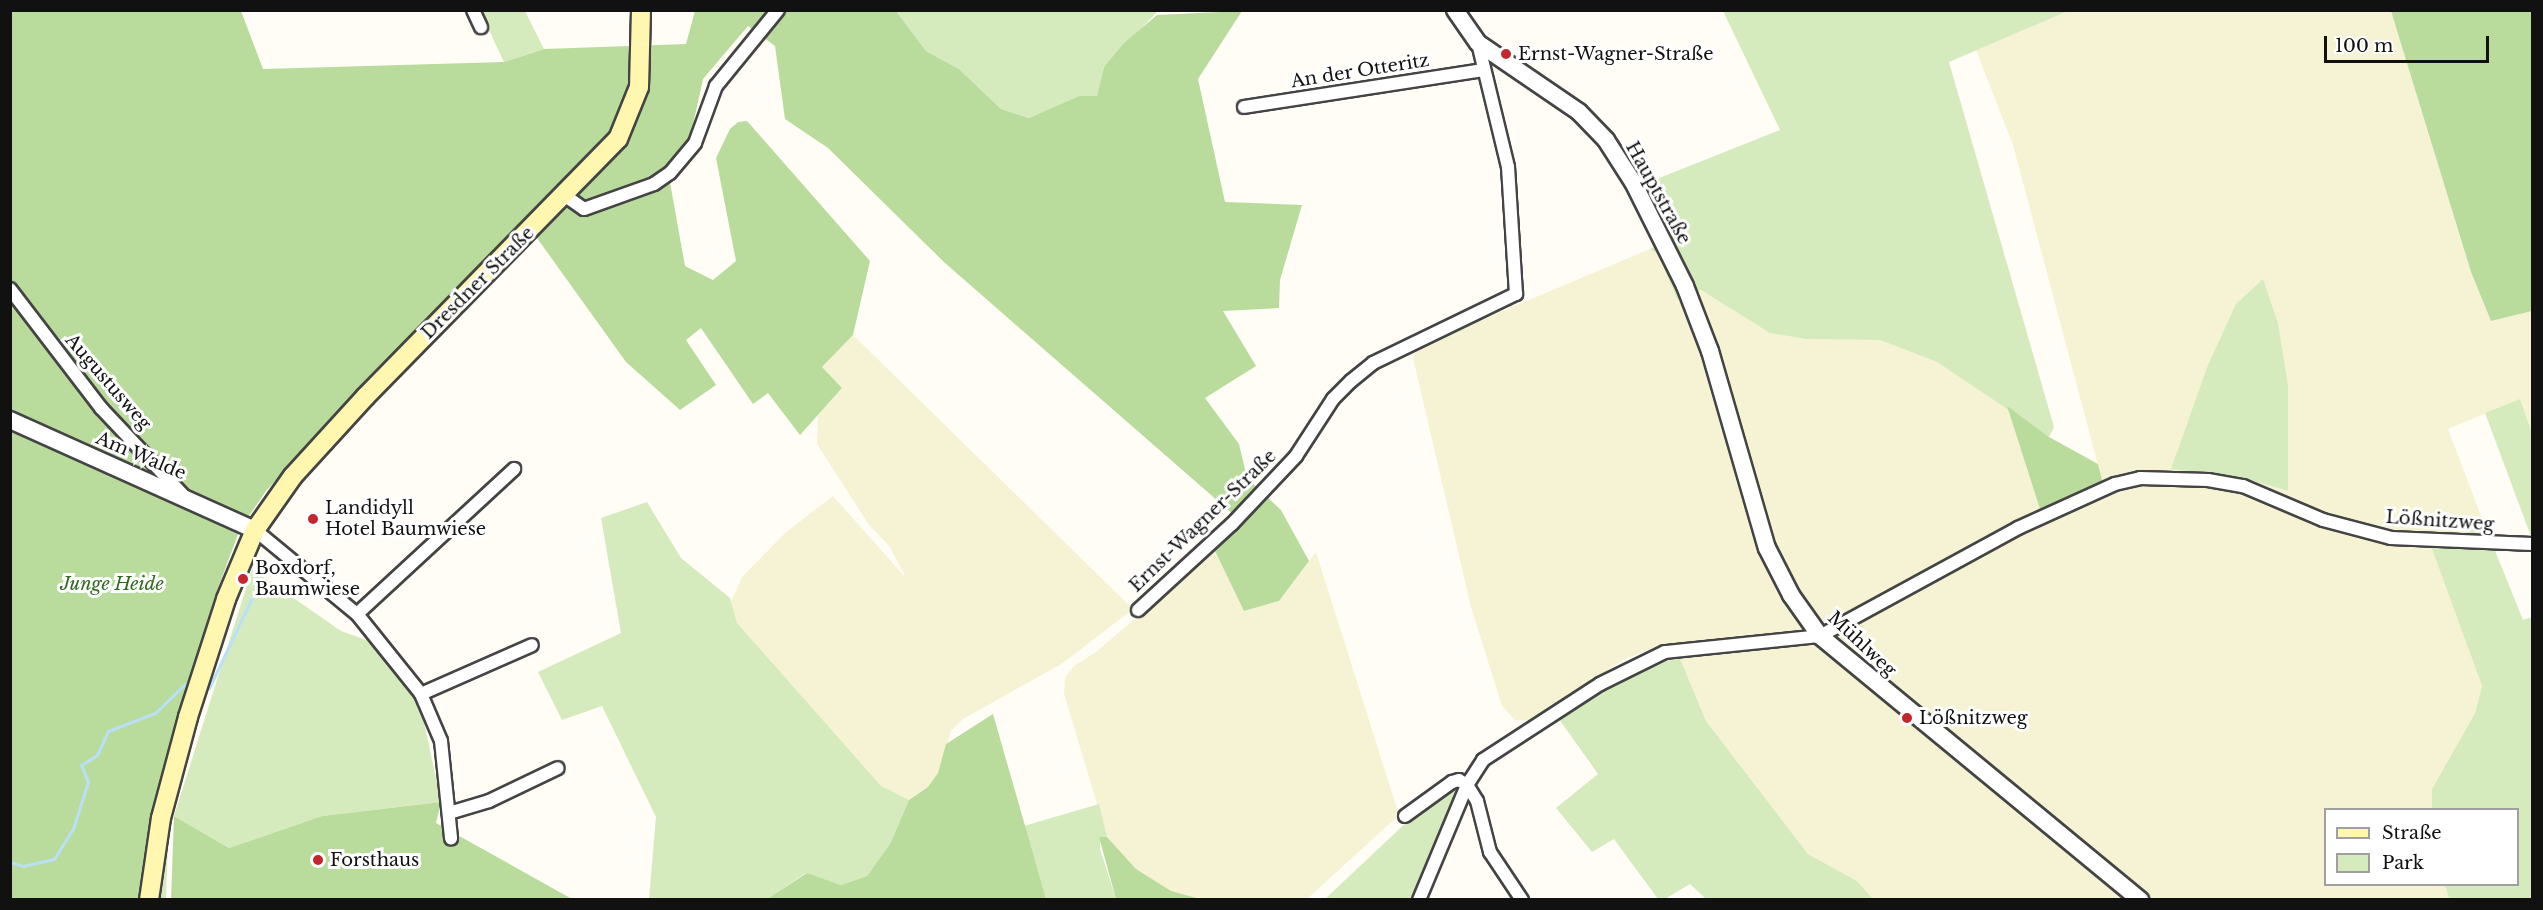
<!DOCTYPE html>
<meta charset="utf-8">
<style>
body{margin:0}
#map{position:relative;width:2543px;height:910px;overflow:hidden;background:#fffdf5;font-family:"Libre Baskerville",serif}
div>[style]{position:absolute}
.farmland>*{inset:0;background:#f6f3d4}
.green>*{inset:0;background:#d5ebbd}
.forest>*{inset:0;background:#b9dc9c}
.stream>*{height:3px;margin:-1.5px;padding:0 1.5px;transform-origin:1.5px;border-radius:1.5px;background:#b9e0f7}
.roads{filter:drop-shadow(2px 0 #444) drop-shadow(-2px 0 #444) drop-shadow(0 2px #444) drop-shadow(0 -2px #444)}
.minor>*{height:12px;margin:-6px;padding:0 6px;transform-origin:6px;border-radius:6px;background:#fff}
.tertiary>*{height:16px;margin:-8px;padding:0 8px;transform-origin:8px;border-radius:8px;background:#fff}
.secondary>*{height:18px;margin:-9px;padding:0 9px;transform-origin:9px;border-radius:9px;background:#fff6b0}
.dots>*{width:16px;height:16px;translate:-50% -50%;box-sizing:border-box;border:3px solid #fff;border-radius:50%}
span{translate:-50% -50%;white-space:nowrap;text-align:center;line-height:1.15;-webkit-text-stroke:6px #fff;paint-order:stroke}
.poi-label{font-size:18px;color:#111}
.left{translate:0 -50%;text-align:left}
.street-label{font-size:18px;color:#111}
.park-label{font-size:18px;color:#2f6b1f;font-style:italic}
.frame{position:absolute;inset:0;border:12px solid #111;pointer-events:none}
.legend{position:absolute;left:2324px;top:808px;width:195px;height:78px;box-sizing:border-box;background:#fff;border:2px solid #a0a0a0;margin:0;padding:8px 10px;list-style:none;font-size:18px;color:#111}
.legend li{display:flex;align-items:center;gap:12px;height:30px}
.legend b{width:30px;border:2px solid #a0a0a0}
.scale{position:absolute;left:2324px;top:36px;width:165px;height:27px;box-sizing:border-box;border:3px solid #111;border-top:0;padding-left:8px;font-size:18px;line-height:21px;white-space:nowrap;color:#111;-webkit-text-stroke:4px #fff;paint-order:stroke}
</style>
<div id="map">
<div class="farmland">
<div style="clip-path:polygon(evenodd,2068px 11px,2391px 11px,2471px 272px,2491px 321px,2532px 311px,2532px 433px,2520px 399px,2448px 429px,2485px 526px,2460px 534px,2428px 536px,2482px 686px,2475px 713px,2432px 789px,2432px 809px,2326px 810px,2326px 884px,2445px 885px,2449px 899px,1873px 899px,1857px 881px,1808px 854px,1706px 721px,1679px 656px,1668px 642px,1623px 660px,1530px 721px,1515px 720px,1502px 706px,1471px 607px,1413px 358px,1419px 346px,1650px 249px,1658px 254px,1677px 299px,1701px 290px,1771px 333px,1805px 339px,1880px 340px,1937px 362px,2007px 406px,2040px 508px,2103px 484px,2013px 145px,1976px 50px,2068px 11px,2288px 386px,2288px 491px,2243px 478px,2172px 469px,2288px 386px)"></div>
<div style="clip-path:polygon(853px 335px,1133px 609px,1063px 663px,963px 719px,951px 731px,938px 773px,928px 787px,909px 800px,881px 787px,737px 623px,729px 607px,742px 577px,785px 533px,833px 496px,906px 578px,890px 547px,869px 525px,817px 444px,818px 415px,842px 388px,822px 367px)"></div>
<div style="clip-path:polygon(1215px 551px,1245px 611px,1279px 601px,1316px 552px,1399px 815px,1307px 899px,1200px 899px,1171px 892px,1136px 869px,1107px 837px,1064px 694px,1065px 677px,1074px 666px,1096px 652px)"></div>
</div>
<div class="green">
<div style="clip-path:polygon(480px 11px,525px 11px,544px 49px,504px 62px)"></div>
<div style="clip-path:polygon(896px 11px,1158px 11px,1104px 67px,1097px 97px,1079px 96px,1029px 118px,1001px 109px,959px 69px,926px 51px)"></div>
<div style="clip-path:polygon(1723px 11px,2068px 11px,1949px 62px,2054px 427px,2049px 437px,1937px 362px,1880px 340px,1805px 339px,1770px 333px,1701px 290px,1677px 299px,1658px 254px,1650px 249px,1670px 238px,1644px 184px,1780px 130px)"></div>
<div style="clip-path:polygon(2263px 279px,2278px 323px,2288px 386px,2288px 491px,2243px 478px,2171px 469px,2208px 365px,2236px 304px)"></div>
<div style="clip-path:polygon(2520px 399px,2532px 433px,2532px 539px,2485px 413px)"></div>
<div style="clip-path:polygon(647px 502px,681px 558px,730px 598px,737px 623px,881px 786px,909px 800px,890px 844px,867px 876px,841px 885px,806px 873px,767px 899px,649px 899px,656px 817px,602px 706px,562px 720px,538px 672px,621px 633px,601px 518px)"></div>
<div style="clip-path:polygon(2485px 526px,2523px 620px,2532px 617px,2532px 899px,2449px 899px,2445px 885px,2518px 884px,2518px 810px,2432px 809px,2432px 789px,2475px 713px,2482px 686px,2427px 535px,2460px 534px)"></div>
<div style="clip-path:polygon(252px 569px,341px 631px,369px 641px,421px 708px,441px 802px,322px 816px,229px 848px,174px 816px)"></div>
<div style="clip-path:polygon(1679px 656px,1706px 721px,1808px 854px,1857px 881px,1873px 899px,1706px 899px,1690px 884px,1665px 899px,1658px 899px,1614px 839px,1592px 852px,1556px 808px,1598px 774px,1559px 719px,1612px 685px)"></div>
<div style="clip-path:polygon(1453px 786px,1459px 793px,1424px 899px,1324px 900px,1412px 817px)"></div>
<div style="clip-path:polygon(1099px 804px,1107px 837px,1100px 837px,1100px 849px,1116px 899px,1046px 899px,1024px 826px)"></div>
<div style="clip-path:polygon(164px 833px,168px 837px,166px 899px,160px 900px)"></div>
</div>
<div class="forest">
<div style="clip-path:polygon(10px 11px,241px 11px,263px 69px,504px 62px,544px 49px,686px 44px,695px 11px,896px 11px,926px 51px,959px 69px,1001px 109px,1029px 118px,1079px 96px,1097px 96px,1104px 67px,1124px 43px,1157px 15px,1242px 11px,1198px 79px,1225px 202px,1302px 205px,1280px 280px,1279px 308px,1223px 311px,1256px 366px,1205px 398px,1239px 444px,1247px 478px,1281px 510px,1309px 561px,1279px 601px,1244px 611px,1215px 551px,1242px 522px,945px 263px,828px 148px,785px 119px,775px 46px,748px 26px,703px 79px,690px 138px,669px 177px,685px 266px,713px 280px,736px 261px,716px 158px,730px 129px,738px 122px,747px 121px,870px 261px,853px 335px,822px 367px,842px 388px,800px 435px,768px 393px,753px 404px,701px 328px,686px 340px,716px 385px,680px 410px,626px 362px,524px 220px,298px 455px,266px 491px,240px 529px,215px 596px,171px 746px,154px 819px,147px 899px,11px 899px)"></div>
<div style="clip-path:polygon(2391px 11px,2532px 11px,2532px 311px,2491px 321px,2471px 272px)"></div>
<div style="clip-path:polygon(2007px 406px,2049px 437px,2098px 464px,2103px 484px,2040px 509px)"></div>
<div style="clip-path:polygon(993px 714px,1046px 899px,767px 899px,807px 873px,841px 885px,867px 876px,890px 844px,909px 800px,928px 787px,938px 773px,946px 744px)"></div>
<div style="clip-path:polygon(441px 802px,436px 823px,572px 899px,171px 900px,174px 816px,229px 848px,322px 816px)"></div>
<div style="clip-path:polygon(1099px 837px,1107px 837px,1136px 869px,1171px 891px,1200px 899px,1116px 899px)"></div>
</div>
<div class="stream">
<div style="left:209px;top:688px;width:121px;rotate:-64.5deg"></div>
<div style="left:10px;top:862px;width:14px;rotate:17deg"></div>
<div style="left:23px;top:866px;width:32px;rotate:-13deg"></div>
<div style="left:54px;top:859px;width:36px;rotate:-58deg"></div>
<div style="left:73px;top:829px;width:49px;rotate:-72.3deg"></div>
<div style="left:88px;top:782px;width:18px;rotate:-112deg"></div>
<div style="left:81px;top:765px;width:19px;rotate:-32deg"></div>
<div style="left:97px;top:755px;width:26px;rotate:-65deg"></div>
<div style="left:108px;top:731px;width:50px;rotate:-21deg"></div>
<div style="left:155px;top:713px;width:42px;rotate:-44deg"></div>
</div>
<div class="roads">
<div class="minor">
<div style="left:473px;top:10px;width:19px;rotate:65deg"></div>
<div style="left:1244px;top:107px;width:241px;rotate:-8.8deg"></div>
<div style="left:564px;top:195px;width:24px;rotate:35deg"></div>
<div style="left:584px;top:209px;width:74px;rotate:-19.7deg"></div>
<div style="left:654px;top:184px;width:19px;rotate:-35deg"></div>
<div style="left:670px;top:173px;width:39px;rotate:-50deg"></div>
<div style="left:695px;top:143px;width:61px;rotate:-69.8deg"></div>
<div style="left:716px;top:86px;width:98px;rotate:-50.8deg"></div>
<div style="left:10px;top:289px;width:150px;rotate:52.6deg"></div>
<div style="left:101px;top:408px;width:120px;rotate:46.7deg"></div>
<div style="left:255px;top:530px;width:132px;rotate:39.5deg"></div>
<div style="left:357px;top:614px;width:102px;rotate:51.3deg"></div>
<div style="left:421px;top:694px;width:51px;rotate:66.9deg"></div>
<div style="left:441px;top:741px;width:98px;rotate:84.1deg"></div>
<div style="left:1138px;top:610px;width:127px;rotate:-42.5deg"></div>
<div style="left:1232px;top:524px;width:93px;rotate:-46.7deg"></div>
<div style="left:1296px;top:456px;width:68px;rotate:-57deg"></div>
<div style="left:1333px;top:399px;width:25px;rotate:-45deg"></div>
<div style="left:1351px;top:381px;width:28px;rotate:-39deg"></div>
<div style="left:1373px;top:363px;width:159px;rotate:-25.8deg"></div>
<div style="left:1516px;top:294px;width:127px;rotate:-93.6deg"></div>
<div style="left:1508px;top:167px;width:128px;rotate:-103.6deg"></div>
<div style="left:357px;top:614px;width:214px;rotate:-42.7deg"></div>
<div style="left:421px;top:694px;width:121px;rotate:-23.8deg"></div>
<div style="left:449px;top:813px;width:42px;rotate:-16.7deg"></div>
<div style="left:489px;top:801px;width:76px;rotate:-25.6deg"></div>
<div style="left:1405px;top:816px;width:58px;rotate:-35.9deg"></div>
<div style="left:1452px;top:782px;width:7px;rotate:-16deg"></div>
<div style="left:1459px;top:780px;width:9px;rotate:32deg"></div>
<div style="left:1467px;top:785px;width:19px;rotate:58deg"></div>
<div style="left:1477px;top:801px;width:53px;rotate:75.7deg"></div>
<div style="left:1490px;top:852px;width:58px;rotate:56.3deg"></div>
<div style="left:1419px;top:900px;width:125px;rotate:-67.3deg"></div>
<div style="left:1467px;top:785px;width:30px;rotate:-57deg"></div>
<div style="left:1483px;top:760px;width:140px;rotate:-33deg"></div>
<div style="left:1600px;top:684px;width:72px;rotate:-26.2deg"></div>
<div style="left:1665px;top:652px;width:156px;rotate:-5.9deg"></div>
<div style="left:1820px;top:636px;width:226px;rotate:-28.6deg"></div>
<div style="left:2018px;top:528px;width:107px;rotate:-24.4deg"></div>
<div style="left:2115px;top:484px;width:26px;rotate:-13deg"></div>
<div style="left:2140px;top:478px;width:68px;rotate:1.7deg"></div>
<div style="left:2208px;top:480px;width:36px;rotate:10deg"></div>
<div style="left:2243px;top:486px;width:87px;rotate:23deg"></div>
<div style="left:2323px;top:520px;width:70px;rotate:14.8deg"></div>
<div style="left:2391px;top:538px;width:141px;rotate:2.4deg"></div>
</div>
<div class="tertiary">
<div style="left:1455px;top:10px;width:40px;rotate:55.1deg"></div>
<div style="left:1478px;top:43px;width:122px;rotate:34.3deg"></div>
<div style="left:1579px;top:112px;width:39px;rotate:46deg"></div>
<div style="left:1606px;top:140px;width:50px;rotate:57.3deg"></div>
<div style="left:1633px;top:182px;width:116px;rotate:63.4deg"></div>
<div style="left:1685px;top:286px;width:70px;rotate:69deg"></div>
<div style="left:1710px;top:351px;width:205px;rotate:73.9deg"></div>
<div style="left:1767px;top:548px;width:53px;rotate:62.9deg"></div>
<div style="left:1791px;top:595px;width:50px;rotate:54.7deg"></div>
<div style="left:1820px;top:636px;width:415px;rotate:39.5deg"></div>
<div style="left:10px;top:420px;width:269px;rotate:24.2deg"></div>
</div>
<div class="secondary">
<div style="left:149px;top:900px;width:83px;rotate:-81.7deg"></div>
<div style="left:161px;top:818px;width:105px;rotate:-75deg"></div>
<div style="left:188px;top:717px;width:124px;rotate:-72.1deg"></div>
<div style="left:226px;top:599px;width:75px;rotate:-67.2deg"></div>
<div style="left:255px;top:530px;width:66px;rotate:-54.9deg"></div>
<div style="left:293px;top:476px;width:108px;rotate:-47.6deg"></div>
<div style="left:366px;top:396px;width:360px;rotate:-45.6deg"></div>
<div style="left:618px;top:139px;width:56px;rotate:-68deg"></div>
<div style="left:639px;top:87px;width:77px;rotate:-88.5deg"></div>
</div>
</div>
<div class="dots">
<div style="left:1506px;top:54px;background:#c4262e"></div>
<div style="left:313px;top:519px;background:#c4262e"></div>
<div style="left:243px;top:579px;background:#c4262e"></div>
<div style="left:1907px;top:718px;background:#c4262e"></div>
<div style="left:318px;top:860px;background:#c4262e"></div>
</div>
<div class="poi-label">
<span class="left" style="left:1518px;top:54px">Ernst-Wagner-Straße</span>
<span class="left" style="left:325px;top:519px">Landidyll<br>Hotel Baumwiese</span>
<span class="left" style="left:255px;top:579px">Boxdorf,<br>Baumwiese</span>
<span class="left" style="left:1919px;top:718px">Lößnitzweg</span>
<span class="left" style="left:330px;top:860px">Forsthaus</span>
</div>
<div class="street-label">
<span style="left:1360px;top:71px;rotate:-9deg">An der Otteritz</span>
<span style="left:1658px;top:193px;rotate:61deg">Hauptstraße</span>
<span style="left:478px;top:283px;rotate:-45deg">Dresdner Straße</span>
<span style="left:108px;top:382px;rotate:49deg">Augustusweg</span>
<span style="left:141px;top:456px;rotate:23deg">Am Walde</span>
<span style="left:1203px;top:521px;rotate:-44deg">Ernst-Wagner-Straße</span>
<span style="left:2440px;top:521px;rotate:4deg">Lößnitzweg</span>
<span style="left:1862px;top:644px;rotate:43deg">Mühlweg</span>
</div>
<div class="park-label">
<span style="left:112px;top:584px">Junge Heide</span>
</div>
<div class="frame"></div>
<ul class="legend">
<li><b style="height:8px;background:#fff6b0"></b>Straße</li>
<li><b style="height:16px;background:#d5ebbd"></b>Park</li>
</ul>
<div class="scale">100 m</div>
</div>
